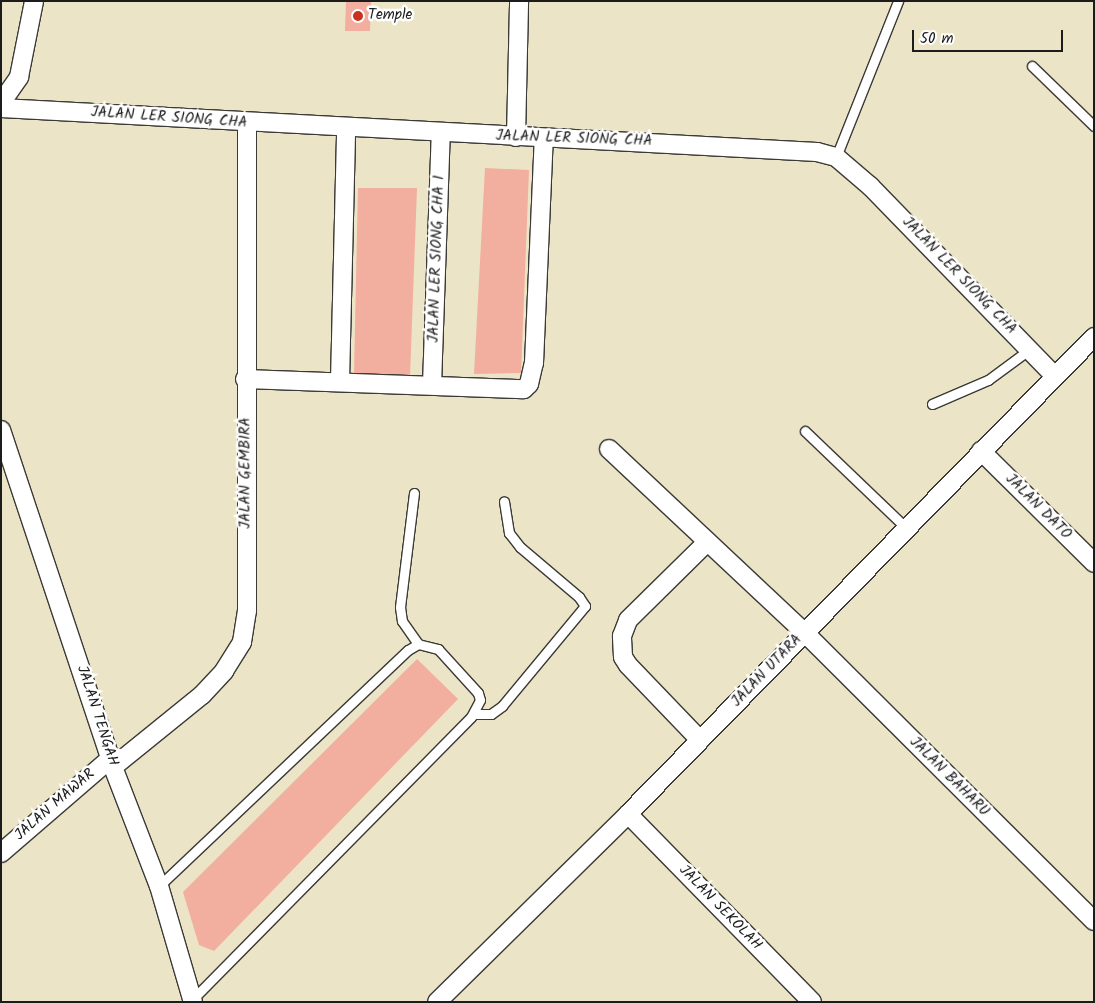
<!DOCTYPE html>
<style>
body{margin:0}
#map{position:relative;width:1095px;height:1003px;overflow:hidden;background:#ece4c6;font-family:Kalam,sans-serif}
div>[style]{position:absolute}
.building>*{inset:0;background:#f2ae9f}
.roads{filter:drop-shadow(1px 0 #3b3a36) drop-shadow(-1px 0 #3b3a36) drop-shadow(0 1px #3b3a36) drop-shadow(0 -1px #3b3a36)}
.lane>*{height:9px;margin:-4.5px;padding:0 4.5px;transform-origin:4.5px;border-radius:4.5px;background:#fff}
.street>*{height:18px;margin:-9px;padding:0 9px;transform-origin:9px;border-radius:9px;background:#fff}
.dots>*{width:14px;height:14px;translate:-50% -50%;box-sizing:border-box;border:2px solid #fff;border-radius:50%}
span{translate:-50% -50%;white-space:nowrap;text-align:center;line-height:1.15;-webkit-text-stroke:5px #fff;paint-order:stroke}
.poi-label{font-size:15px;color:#1c1c1c}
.left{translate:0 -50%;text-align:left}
.street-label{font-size:15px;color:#1c1c1c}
.frame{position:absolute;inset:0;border:2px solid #1c1c1c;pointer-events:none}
.scale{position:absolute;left:912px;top:30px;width:151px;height:22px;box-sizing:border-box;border:2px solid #1c1c1c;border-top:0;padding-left:6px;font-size:15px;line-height:18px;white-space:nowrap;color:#1c1c1c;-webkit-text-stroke:4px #fff;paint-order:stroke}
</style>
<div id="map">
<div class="building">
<div style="clip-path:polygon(346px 1px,371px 1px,370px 31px,345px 31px)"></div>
<div style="clip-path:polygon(485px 168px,529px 170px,521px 373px,474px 374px)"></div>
<div style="clip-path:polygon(358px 188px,417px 188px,410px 376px,354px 375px)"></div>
<div style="clip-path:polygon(417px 659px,458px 699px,214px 951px,199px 945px,183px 892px)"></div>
</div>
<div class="roads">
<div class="lane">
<div style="left:1032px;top:66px;width:86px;rotate:44.1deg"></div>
<div style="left:836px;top:157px;width:168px;rotate:-68.3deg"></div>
<div style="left:932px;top:404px;width:61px;rotate:-23.2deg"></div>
<div style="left:988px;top:380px;width:52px;rotate:-36.4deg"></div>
<div style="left:805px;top:431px;width:140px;rotate:43.8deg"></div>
<div style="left:414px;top:493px;width:115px;rotate:97deg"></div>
<div style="left:400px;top:607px;width:14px;rotate:82deg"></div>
<div style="left:402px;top:621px;width:28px;rotate:55deg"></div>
<div style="left:474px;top:714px;width:17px"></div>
<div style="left:491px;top:714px;width:14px;rotate:-36deg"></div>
<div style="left:502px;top:706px;width:130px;rotate:-50.3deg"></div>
<div style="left:585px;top:606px;width:11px;rotate:-124deg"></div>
<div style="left:579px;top:597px;width:77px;rotate:-139.7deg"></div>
<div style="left:520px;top:547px;width:18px;rotate:-128deg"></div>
<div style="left:509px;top:533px;width:32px;rotate:-99deg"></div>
<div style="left:159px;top:886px;width:343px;rotate:-43.5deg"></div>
<div style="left:408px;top:650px;width:12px;rotate:-31deg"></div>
<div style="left:418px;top:644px;width:21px;rotate:14deg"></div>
<div style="left:438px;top:649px;width:59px;rotate:47.7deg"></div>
<div style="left:478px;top:693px;width:7px;rotate:74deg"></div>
<div style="left:480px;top:700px;width:19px;rotate:118deg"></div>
<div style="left:471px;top:717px;width:397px;rotate:134.6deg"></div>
</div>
<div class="street">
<div style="left:1px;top:103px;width:32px;rotate:-55deg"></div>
<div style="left:19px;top:77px;width:77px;rotate:-78.8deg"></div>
<div style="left:1px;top:108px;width:817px;rotate:3.09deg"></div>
<div style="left:817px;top:152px;width:20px;rotate:15deg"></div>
<div style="left:836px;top:157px;width:45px;rotate:40.5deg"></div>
<div style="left:870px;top:186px;width:265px;rotate:45.8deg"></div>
<div style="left:516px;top:137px;width:136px;rotate:-88.7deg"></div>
<div style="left:245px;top:379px;width:279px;rotate:2.1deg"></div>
<div style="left:524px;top:389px;width:7px;rotate:-45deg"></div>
<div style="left:529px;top:384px;width:22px;rotate:-77deg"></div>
<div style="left:534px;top:363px;width:225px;rotate:-87.5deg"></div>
<div style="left:340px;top:381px;width:253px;rotate:-88.6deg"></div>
<div style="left:432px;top:385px;width:252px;rotate:-88deg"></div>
<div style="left:1px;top:430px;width:355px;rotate:71.6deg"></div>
<div style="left:113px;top:767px;width:128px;rotate:68.9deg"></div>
<div style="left:159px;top:886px;width:121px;rotate:73.7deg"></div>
<div style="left:609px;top:449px;width:269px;rotate:43.2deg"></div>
<div style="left:805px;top:633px;width:408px;rotate:44.9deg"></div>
<div style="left:981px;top:451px;width:159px;rotate:44.7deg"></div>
<div style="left:700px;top:740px;width:104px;rotate:-133.8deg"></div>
<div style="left:628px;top:665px;width:9px;rotate:-122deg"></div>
<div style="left:623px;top:657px;width:21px;rotate:-93deg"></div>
<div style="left:622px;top:636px;width:17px;rotate:-69deg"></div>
<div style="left:628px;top:620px;width:111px;rotate:-44.6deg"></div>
<div style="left:113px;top:767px;width:114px;rotate:-39deg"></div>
<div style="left:202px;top:695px;width:33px;rotate:-47deg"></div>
<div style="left:224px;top:671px;width:34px;rotate:-58deg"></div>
<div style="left:242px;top:642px;width:31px;rotate:-81deg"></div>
<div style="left:247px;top:611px;width:488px;rotate:-90deg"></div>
<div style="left:628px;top:814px;width:263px;rotate:45.6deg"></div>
<div style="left:1px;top:853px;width:145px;rotate:-40.8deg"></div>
<div style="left:437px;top:1002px;width:268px;rotate:-44.5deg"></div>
<div style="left:628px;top:814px;width:667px;rotate:-45.67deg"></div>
</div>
</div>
<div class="dots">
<div style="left:358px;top:16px;background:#c8321e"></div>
</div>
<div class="poi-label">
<span class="left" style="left:368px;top:16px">Temple</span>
</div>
<div class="street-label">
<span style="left:169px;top:118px;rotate:4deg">JALAN LER SIONG CHA</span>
<span style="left:574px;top:139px;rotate:2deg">JALAN LER SIONG CHA</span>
<span style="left:437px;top:259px;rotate:-88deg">JALAN LER SIONG CHA 1</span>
<span style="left:959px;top:276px;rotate:46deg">JALAN LER SIONG CHA</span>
<span style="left:246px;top:473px;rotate:-90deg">JALAN GEMBIRA</span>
<span style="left:1038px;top:507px;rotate:45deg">JALAN DATO</span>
<span style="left:767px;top:671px;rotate:-46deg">JALAN UTARA</span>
<span style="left:97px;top:716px;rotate:72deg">JALAN TENGAH</span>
<span style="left:949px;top:777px;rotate:45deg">JALAN BAHARU</span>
<span style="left:55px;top:805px;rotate:-41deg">JALAN MAWAR</span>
<span style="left:720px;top:908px;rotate:46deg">JALAN SEKOLAH</span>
</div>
<div class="frame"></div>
<div class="scale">50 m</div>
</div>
